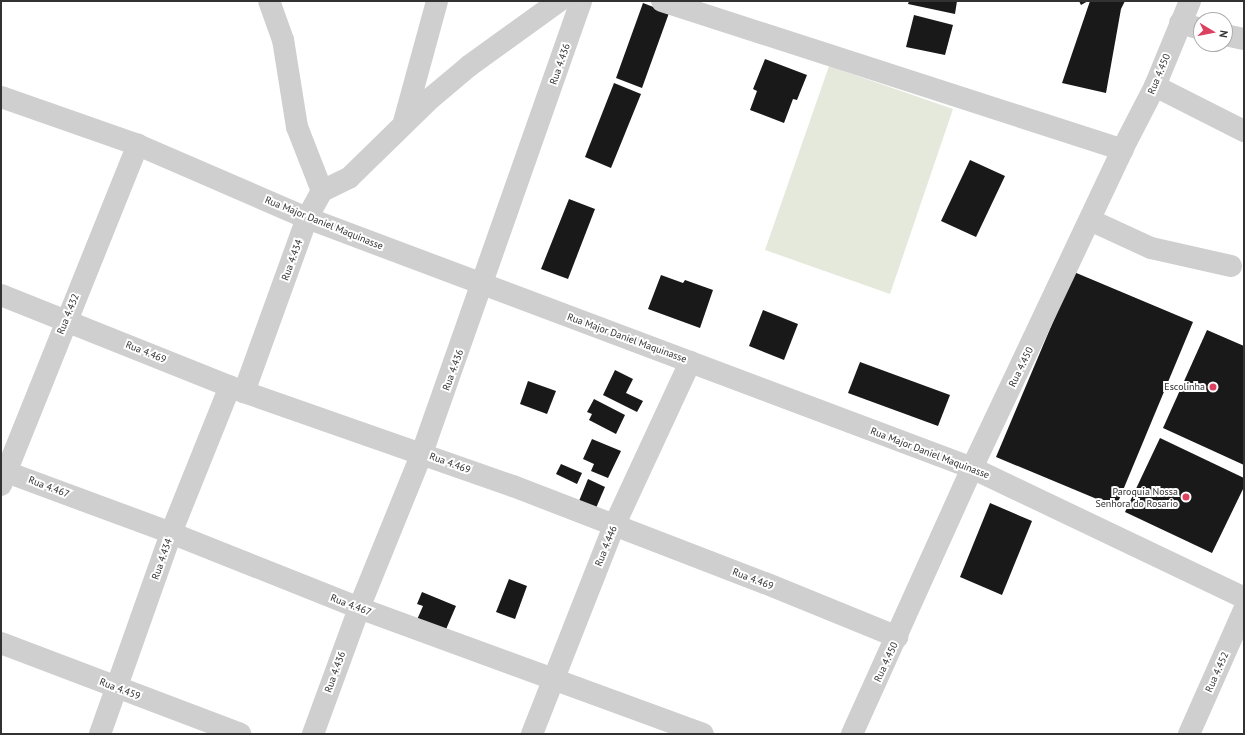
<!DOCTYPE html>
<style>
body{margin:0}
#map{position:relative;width:1245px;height:735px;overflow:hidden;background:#fff;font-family:"PT Sans",sans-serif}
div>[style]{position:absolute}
.green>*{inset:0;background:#e4e9dc}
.building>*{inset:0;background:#191919}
.minor>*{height:22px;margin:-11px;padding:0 11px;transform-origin:11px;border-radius:11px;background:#cfcfcf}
.dots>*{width:11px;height:11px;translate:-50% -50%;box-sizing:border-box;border:2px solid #fff;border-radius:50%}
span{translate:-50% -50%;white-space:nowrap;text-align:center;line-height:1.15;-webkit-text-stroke:4px #fff;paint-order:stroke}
.street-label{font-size:10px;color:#323232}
.poi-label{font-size:10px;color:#323232}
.right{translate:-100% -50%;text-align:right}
.frame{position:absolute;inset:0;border:2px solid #323232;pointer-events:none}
.north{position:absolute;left:1193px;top:12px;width:40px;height:40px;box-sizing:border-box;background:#fff;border:1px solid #adadad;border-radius:50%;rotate:100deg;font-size:11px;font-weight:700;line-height:16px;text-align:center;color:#323232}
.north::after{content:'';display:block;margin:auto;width:14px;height:18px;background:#dd4160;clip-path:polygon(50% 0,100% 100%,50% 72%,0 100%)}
</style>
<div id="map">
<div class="green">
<div style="clip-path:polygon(829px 66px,953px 109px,890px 294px,765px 250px)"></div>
</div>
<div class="building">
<div style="clip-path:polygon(909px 1px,957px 1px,955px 14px,908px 4px)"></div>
<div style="clip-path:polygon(1079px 1px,1088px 1px,1081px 5px)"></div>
<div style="clip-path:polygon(1090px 1px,1125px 1px,1121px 9px,1106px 93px,1062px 83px)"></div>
<div style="clip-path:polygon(643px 3px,669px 13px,642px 88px,616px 78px)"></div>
<div style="clip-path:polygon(914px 15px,953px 25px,945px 55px,906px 47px)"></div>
<div style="clip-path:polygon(765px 59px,807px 75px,797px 100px,793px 99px,784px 123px,750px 110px,757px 91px,753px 89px)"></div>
<div style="clip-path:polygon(614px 83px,641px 94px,611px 168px,585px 157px)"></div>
<div style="clip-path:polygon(970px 160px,1005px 176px,976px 237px,941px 221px)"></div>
<div style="clip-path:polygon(569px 199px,595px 209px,568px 279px,541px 269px)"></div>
<div style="clip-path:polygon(1074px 272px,1193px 322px,1116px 507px,996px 457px)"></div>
<div style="clip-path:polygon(661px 275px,683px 283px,685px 280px,713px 290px,700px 328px,648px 309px)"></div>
<div style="clip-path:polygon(763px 310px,798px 324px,784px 360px,749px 346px)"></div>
<div style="clip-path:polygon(1207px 330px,1244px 346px,1244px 465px,1163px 428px)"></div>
<div style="clip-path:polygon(860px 362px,950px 395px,938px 426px,848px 393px)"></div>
<div style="clip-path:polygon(615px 370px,633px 379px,626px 393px,643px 401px,637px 412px,603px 395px)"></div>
<div style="clip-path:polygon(528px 381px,556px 391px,547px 414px,520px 404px)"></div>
<div style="clip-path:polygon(594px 399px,625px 415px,616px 434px,589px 420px,592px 414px,587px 412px)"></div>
<div style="clip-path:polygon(1160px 438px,1244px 478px,1244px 487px,1212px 553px,1125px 512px)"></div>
<div style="clip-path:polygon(592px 439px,621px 451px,608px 478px,591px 471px,594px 464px,583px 459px)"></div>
<div style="clip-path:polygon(561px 464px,582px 473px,577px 484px,556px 474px)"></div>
<div style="clip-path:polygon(588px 479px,605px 487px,596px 508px,579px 501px)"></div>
<div style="clip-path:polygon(990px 503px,1032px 521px,1002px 595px,960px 577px)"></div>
<div style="clip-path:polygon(509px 579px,527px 586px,515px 619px,496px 612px)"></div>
<div style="clip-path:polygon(422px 592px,456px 606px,444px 634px,416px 622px,423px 606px,417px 604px)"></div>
</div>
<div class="minor">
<div style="left:662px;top:1px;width:484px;rotate:17.9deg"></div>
<div style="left:1180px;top:23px;width:22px;rotate:16deg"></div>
<div style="left:1225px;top:35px;width:19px;rotate:12deg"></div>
<div style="left:1155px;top:86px;width:100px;rotate:26.8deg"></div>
<div style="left:1px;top:97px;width:145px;rotate:19.3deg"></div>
<div style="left:138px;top:145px;width:184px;rotate:23.4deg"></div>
<div style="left:307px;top:218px;width:710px;rotate:20.6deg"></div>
<div style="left:972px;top:468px;width:301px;rotate:25.5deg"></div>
<div style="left:404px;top:122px;width:125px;rotate:-74.7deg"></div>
<div style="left:322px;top:191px;width:30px;rotate:-26deg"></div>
<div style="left:349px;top:178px;width:115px;rotate:-44.3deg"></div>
<div style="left:431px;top:98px;width:50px;rotate:-40.1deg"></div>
<div style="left:469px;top:66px;width:111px;rotate:-35.8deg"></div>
<div style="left:1090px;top:220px;width:67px;rotate:24.7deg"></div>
<div style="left:1151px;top:248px;width:82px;rotate:12.7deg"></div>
<div style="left:1px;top:295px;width:262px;rotate:21.8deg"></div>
<div style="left:244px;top:392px;width:285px;rotate:19.3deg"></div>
<div style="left:513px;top:486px;width:270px;rotate:21.1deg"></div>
<div style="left:765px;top:583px;width:143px;rotate:22.2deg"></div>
<div style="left:244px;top:392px;width:185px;rotate:-70.1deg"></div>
<div style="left:307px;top:218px;width:31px;rotate:-61deg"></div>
<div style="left:322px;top:191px;width:69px;rotate:-111.3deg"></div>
<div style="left:297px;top:127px;width:88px;rotate:-99.1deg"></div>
<div style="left:283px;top:40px;width:41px;rotate:-109.7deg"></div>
<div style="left:1px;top:470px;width:181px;rotate:20.3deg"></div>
<div style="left:171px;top:533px;width:202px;rotate:21.7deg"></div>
<div style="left:359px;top:608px;width:366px;rotate:20.1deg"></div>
<div style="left:1px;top:485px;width:367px;rotate:-68.1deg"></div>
<div style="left:1px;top:643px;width:256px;rotate:20.8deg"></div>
<div style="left:100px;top:734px;width:213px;rotate:-70.5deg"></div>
<div style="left:171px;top:533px;width:158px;rotate:-68.1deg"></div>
<div style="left:313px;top:734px;width:134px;rotate:-69.9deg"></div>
<div style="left:359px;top:608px;width:167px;rotate:-67.9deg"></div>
<div style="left:422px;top:453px;width:479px;rotate:-70.6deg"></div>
<div style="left:532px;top:734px;width:224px;rotate:-68.5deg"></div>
<div style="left:614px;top:526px;width:181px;rotate:-65.1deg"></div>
<div style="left:852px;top:734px;width:292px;rotate:-65.7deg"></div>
<div style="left:972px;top:468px;width:352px;rotate:-64.7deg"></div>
<div style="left:1122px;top:150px;width:72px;rotate:-62.7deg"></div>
<div style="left:1155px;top:86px;width:92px;rotate:-67.6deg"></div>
<div style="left:1189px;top:734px;width:136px;rotate:-66.1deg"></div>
</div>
<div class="dots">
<div style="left:1213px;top:387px;background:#dd4160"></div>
<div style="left:1186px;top:497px;background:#dd4160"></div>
</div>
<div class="street-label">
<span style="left:560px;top:64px;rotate:-71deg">Rua 4.436</span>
<span style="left:1159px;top:74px;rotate:-67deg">Rua 4.450</span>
<span style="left:324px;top:223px;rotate:22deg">Rua Major Daniel Maquinasse</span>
<span style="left:292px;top:260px;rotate:-70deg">Rua 4.434</span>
<span style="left:68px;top:314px;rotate:-68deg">Rua 4.432</span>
<span style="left:627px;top:338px;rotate:20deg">Rua Major Daniel Maquinasse</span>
<span style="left:146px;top:352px;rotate:22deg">Rua 4.469</span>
<span style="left:1021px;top:367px;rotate:-64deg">Rua 4.450</span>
<span style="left:453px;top:370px;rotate:-70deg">Rua 4.436</span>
<span style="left:930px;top:453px;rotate:21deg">Rua Major Daniel Maquinasse</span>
<span style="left:450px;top:463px;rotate:20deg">Rua 4.469</span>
<span style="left:49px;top:487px;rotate:21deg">Rua 4.467</span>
<span style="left:606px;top:546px;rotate:-68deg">Rua 4.446</span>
<span style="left:162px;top:559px;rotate:-71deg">Rua 4.434</span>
<span style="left:753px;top:579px;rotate:21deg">Rua 4.469</span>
<span style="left:351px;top:605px;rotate:21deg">Rua 4.467</span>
<span style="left:886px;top:662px;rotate:-65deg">Rua 4.450</span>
<span style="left:335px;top:672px;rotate:-70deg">Rua 4.436</span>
<span style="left:1217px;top:672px;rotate:-66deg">Rua 4.452</span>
<span style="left:120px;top:689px;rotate:21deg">Rua 4.459</span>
</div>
<div class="poi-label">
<span class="right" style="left:1205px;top:387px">Escolinha</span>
<span class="right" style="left:1178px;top:497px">Paroquia Nossa<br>Senhora do Rosario</span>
</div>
<div class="frame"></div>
<div class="north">N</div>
</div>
